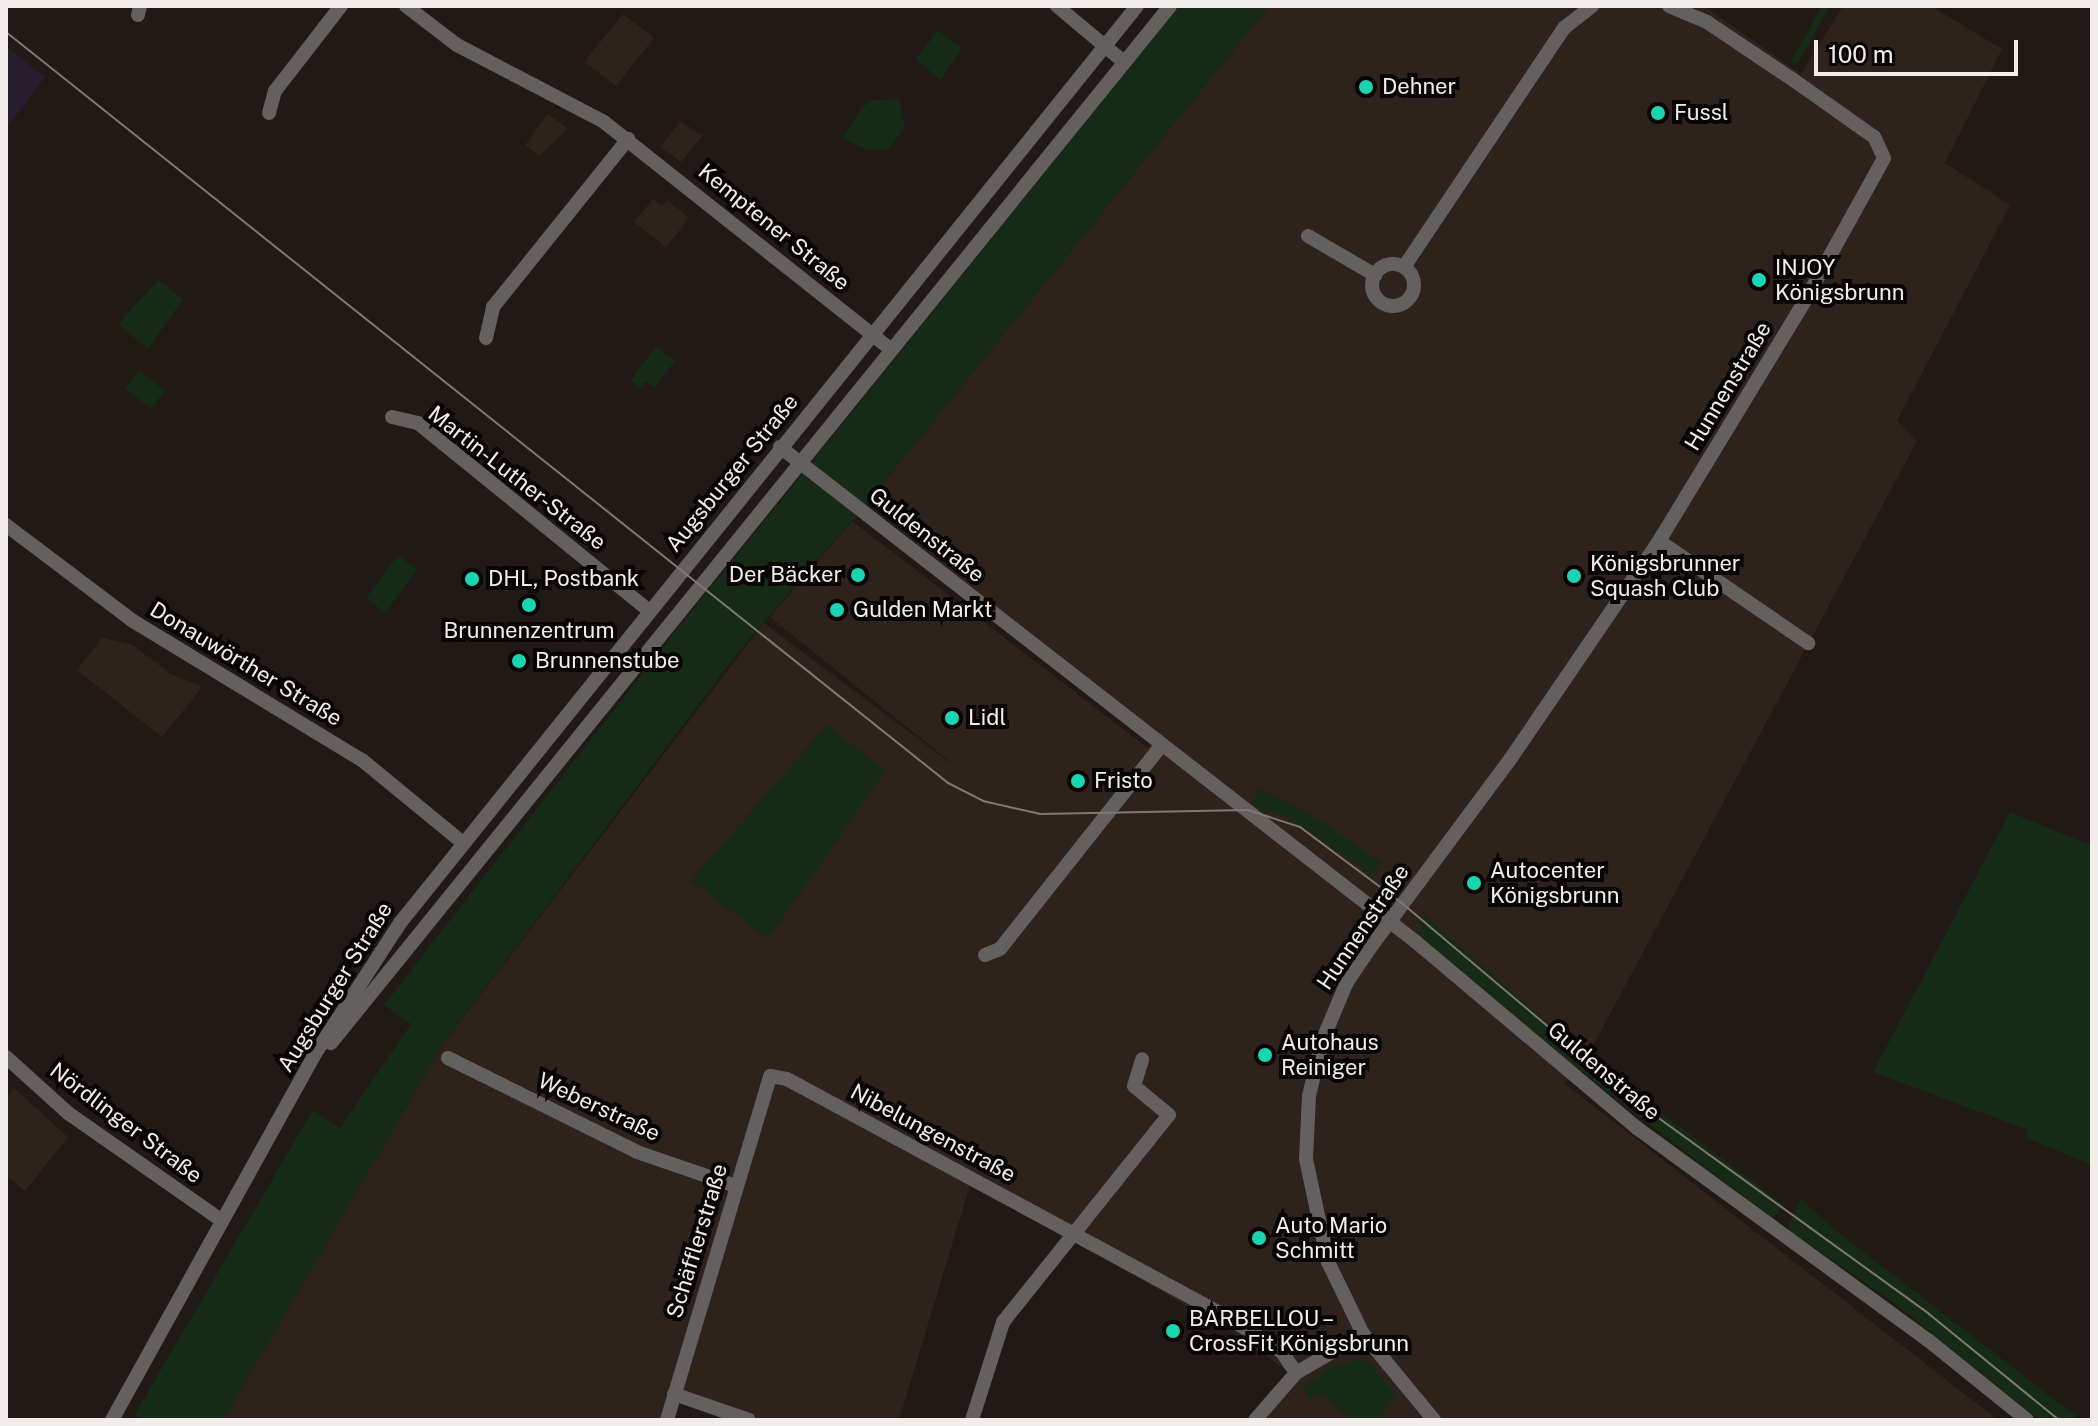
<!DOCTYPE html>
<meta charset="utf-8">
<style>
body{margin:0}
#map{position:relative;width:2098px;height:1426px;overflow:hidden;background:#201916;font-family:"Public Sans",sans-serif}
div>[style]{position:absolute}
.built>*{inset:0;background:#2e221c}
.education>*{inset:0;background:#271e2d}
.green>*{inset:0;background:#152b16}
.minor>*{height:14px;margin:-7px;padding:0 7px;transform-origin:7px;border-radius:7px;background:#64605f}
.minor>.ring{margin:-7px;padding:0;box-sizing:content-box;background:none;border:14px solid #64605f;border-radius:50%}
.tram>*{height:2px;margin:-1px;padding:0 1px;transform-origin:1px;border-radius:1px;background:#7f7976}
.dots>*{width:22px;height:22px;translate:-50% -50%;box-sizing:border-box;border:4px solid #080504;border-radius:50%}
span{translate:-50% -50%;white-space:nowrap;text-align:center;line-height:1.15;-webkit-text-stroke:8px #080504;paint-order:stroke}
.poi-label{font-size:22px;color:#f1edea}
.left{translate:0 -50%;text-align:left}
.right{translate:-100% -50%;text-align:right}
.street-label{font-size:22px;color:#f1edea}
.frame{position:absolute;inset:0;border:8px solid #f1edea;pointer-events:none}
.scale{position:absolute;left:1814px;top:40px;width:204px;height:36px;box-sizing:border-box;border:4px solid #f1edea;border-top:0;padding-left:10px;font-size:24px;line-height:28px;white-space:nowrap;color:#f1edea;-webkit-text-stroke:6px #080504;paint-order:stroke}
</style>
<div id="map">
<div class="built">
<div style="clip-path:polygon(1269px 6px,1704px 6px,1801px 74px,1843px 6px,1931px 6px,2002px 49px,1945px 163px,2010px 205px,1897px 421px,1917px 441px,1587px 1057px,1564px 1083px,1998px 1420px,1247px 1420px,1288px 1372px,1244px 1339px,971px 1182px,899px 1420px,764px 1420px,676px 1392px,668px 1420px,223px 1420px,443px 1044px,764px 623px,964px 773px,770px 617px,852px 521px,1148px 748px,1158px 738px,867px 503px)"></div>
<div style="clip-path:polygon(623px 14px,654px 38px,616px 86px,584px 62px)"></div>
<div style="clip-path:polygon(548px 114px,568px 129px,539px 156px,525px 145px)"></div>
<div style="clip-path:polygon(681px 121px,702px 136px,681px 162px,660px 147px)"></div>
<div style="clip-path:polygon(653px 199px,662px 206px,667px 200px,689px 218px,666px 247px,634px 222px)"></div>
<div style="clip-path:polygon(102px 638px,131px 644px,171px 674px,202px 687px,162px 737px,77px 670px)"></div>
<div style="clip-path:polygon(14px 1088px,68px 1137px,25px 1191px,6px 1176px,6px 1098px)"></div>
</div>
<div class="education">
<div style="clip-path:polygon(6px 46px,45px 77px,6px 129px)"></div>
</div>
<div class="green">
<div style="clip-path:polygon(1179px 6px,1269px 6px,867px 503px,735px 656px,443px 1044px,223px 1420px,141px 1420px,135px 1414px,313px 1110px,340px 1128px,411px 1024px,384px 1005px,674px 633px)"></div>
<div style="clip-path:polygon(1822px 6px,1830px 6px,1797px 65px,1791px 61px)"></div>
<div style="clip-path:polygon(938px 30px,962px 49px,940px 80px,916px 59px)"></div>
<div style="clip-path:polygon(899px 99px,905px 128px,887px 150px,865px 149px,843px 138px,861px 108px,873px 100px)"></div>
<div style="clip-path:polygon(158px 280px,183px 299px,148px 349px,118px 324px)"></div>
<div style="clip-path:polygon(656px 346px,675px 361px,655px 387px,646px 381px,640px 388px,631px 380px)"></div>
<div style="clip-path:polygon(140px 371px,165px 391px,151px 408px,125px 389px)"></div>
<div style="clip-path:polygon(398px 555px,417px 569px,385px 613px,366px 598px)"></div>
<div style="clip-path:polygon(827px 725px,885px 771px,768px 939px,691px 881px)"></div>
<div style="clip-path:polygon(1261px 788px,1328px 825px,1381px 863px,1372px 875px,1288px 817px,1259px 809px,1252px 803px)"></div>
<div style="clip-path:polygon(2010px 812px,2092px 846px,2092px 1165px,2026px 1138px,2028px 1130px,1873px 1072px)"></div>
<div style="clip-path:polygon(1423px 914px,1587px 1057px,1784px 1205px,1773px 1218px,1614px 1098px,1419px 935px)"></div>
<div style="clip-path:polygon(1801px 1199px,1830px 1226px,2081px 1420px,2040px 1420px,1893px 1302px,1787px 1229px)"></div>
<div style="clip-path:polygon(1355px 1360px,1369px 1362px,1395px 1395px,1377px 1420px,1350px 1420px,1326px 1395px,1310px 1396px,1303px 1387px,1330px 1368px)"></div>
</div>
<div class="minor">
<div style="left:406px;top:6px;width:64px;rotate:37.4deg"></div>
<div style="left:457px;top:45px;width:166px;rotate:27.6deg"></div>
<div style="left:604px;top:122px;width:367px;rotate:38.4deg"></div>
<div style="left:1057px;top:6px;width:87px;rotate:39.9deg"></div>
<div style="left:138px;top:15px;width:9px;rotate:-77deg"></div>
<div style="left:269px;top:113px;width:23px;rotate:-75deg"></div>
<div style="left:275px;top:91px;width:108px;rotate:-52.2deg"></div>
<div style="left:1308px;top:236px;width:78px;rotate:30.2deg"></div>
<div class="ring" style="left:1372px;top:264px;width:28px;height:28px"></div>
<div style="left:1404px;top:267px;width:288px;rotate:-56.2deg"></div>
<div style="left:1564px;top:28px;width:36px;rotate:-38deg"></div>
<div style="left:486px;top:338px;width:32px;rotate:-77deg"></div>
<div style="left:493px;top:307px;width:216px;rotate:-51.2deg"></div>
<div style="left:392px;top:417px;width:27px;rotate:13deg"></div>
<div style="left:418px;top:423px;width:298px;rotate:39.1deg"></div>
<div style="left:780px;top:447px;width:806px;rotate:37.89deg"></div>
<div style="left:1416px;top:942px;width:289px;rotate:40.1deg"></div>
<div style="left:1637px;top:1128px;width:360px;rotate:36.1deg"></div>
<div style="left:1928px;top:1340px;width:127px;rotate:38.9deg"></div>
<div style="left:6px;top:525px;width:159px;rotate:37.1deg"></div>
<div style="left:133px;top:621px;width:268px;rotate:31.3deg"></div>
<div style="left:362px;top:760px;width:129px;rotate:39.4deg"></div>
<div style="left:1659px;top:541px;width:181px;rotate:34.4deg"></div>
<div style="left:985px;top:955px;width:16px;rotate:-22deg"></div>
<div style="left:1000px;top:949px;width:258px;rotate:-51.6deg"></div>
<div style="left:331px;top:1043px;width:1334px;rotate:-51.02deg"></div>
<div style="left:6px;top:1057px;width:84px;rotate:42.1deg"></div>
<div style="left:68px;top:1113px;width:188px;rotate:35deg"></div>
<div style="left:448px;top:1058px;width:211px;rotate:26.4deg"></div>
<div style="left:637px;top:1152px;width:105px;rotate:19deg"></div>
<div style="left:674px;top:1394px;width:79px;rotate:19.1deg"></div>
<div style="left:112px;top:1420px;width:415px;rotate:-61deg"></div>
<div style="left:313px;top:1057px;width:160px;rotate:-57deg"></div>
<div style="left:400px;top:923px;width:1176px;rotate:-51.21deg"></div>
<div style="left:667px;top:1420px;width:359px;rotate:-73.3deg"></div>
<div style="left:770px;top:1076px;width:17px;rotate:10deg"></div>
<div style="left:787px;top:1079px;width:499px;rotate:28.4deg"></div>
<div style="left:1226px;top:1316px;width:67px;rotate:32.7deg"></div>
<div style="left:1282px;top:1352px;width:25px;rotate:56deg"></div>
<div style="left:972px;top:1420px;width:103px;rotate:-72.4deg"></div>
<div style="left:1003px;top:1322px;width:265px;rotate:-51.3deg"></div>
<div style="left:1169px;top:1115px;width:45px;rotate:-140.4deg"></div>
<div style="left:1134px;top:1086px;width:28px;rotate:-73deg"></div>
<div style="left:1255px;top:1420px;width:62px;rotate:-48.9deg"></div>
<div style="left:1296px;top:1373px;width:78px;rotate:-30.2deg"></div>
<div style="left:1434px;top:1420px;width:112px;rotate:-129.5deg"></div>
<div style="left:1363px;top:1334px;width:80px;rotate:-115.9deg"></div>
<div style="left:1328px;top:1262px;width:105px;rotate:-102.1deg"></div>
<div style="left:1306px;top:1159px;width:63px;rotate:-87.3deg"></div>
<div style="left:1309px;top:1096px;width:57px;rotate:-76.7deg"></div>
<div style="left:1322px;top:1041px;width:64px;rotate:-67deg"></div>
<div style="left:1347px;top:982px;width:41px;rotate:-55.9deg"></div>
<div style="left:1370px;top:948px;width:233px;rotate:-53.4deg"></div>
<div style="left:1509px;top:761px;width:266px;rotate:-55.7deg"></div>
<div style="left:1659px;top:541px;width:283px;rotate:-58.7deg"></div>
<div style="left:1806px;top:299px;width:161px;rotate:-61deg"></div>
<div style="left:1884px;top:158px;width:23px;rotate:-115deg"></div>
<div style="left:1874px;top:137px;width:100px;rotate:-144.7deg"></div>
<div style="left:1792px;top:79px;width:102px;rotate:-146.2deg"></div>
<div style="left:1707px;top:22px;width:41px;rotate:-157.2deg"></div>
</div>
<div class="tram">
<div style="left:6px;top:32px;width:1205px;rotate:38.56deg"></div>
<div style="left:948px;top:783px;width:39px;rotate:27deg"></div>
<div style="left:983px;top:801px;width:58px;rotate:12.8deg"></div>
<div style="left:1040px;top:814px;width:208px;rotate:-1.1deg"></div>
<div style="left:1248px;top:810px;width:55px;rotate:18.1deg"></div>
<div style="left:1300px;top:827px;width:129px;rotate:36.8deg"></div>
<div style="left:1403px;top:904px;width:313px;rotate:40.2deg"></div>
<div style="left:1642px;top:1106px;width:354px;rotate:35.9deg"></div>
<div style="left:1929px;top:1314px;width:168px;rotate:39.2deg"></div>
</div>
<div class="dots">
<div style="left:1366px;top:87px;background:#19d5b2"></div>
<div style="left:1658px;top:113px;background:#19d5b2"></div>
<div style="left:1759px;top:280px;background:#19d5b2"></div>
<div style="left:858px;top:575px;background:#19d5b2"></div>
<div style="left:1574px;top:576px;background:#19d5b2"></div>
<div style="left:472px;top:579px;background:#19d5b2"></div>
<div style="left:529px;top:605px;background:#19d5b2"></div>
<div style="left:837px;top:610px;background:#19d5b2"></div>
<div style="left:519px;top:661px;background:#19d5b2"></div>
<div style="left:952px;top:718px;background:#19d5b2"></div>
<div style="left:1078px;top:781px;background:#19d5b2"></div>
<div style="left:1474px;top:883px;background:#19d5b2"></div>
<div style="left:1265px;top:1055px;background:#19d5b2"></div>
<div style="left:1259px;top:1238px;background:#19d5b2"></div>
<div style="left:1173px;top:1331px;background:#19d5b2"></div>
</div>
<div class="poi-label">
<span class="left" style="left:1382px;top:87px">Dehner</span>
<span class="left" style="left:1674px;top:113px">Fussl</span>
<span class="left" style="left:1775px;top:280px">INJOY<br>Königsbrunn</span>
<span class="left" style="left:1590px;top:576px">Königsbrunner<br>Squash Club</span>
<span class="right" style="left:842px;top:575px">Der Bäcker</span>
<span class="left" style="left:488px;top:579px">DHL, Postbank</span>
<span class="left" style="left:853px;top:610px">Gulden Markt</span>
<span style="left:529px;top:631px">Brunnenzentrum</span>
<span class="left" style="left:535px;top:661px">Brunnenstube</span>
<span class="left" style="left:968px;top:718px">Lidl</span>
<span class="left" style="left:1094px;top:781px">Fristo</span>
<span class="left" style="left:1490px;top:883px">Autocenter<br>Königsbrunn</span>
<span class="left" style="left:1281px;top:1055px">Autohaus<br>Reiniger</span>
<span class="left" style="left:1275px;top:1238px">Auto Mario<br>Schmitt</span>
<span class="left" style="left:1189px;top:1331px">BARBELLOU –<br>CrossFit Königsbrunn</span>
</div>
<div class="street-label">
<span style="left:774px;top:227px;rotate:39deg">Kemptener Straße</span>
<span style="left:1728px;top:386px;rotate:-59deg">Hunnenstraße</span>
<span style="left:732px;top:473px;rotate:-51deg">Augsburger Straße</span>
<span style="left:517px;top:478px;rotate:38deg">Martin-Luther-Straße</span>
<span style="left:927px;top:535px;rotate:38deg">Guldenstraße</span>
<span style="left:246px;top:664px;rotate:31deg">Donauwörther Straße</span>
<span style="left:1363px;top:927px;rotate:-56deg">Hunnenstraße</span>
<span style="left:335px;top:987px;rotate:-58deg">Augsburger Straße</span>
<span style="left:1604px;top:1071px;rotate:40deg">Guldenstraße</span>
<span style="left:599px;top:1107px;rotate:25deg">Weberstraße</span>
<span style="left:126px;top:1123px;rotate:37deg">Nördlinger Straße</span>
<span style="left:933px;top:1133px;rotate:28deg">Nibelungenstraße</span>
<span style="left:697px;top:1241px;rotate:-73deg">Schäfflerstraße</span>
</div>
<div class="frame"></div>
<div class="scale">100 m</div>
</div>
